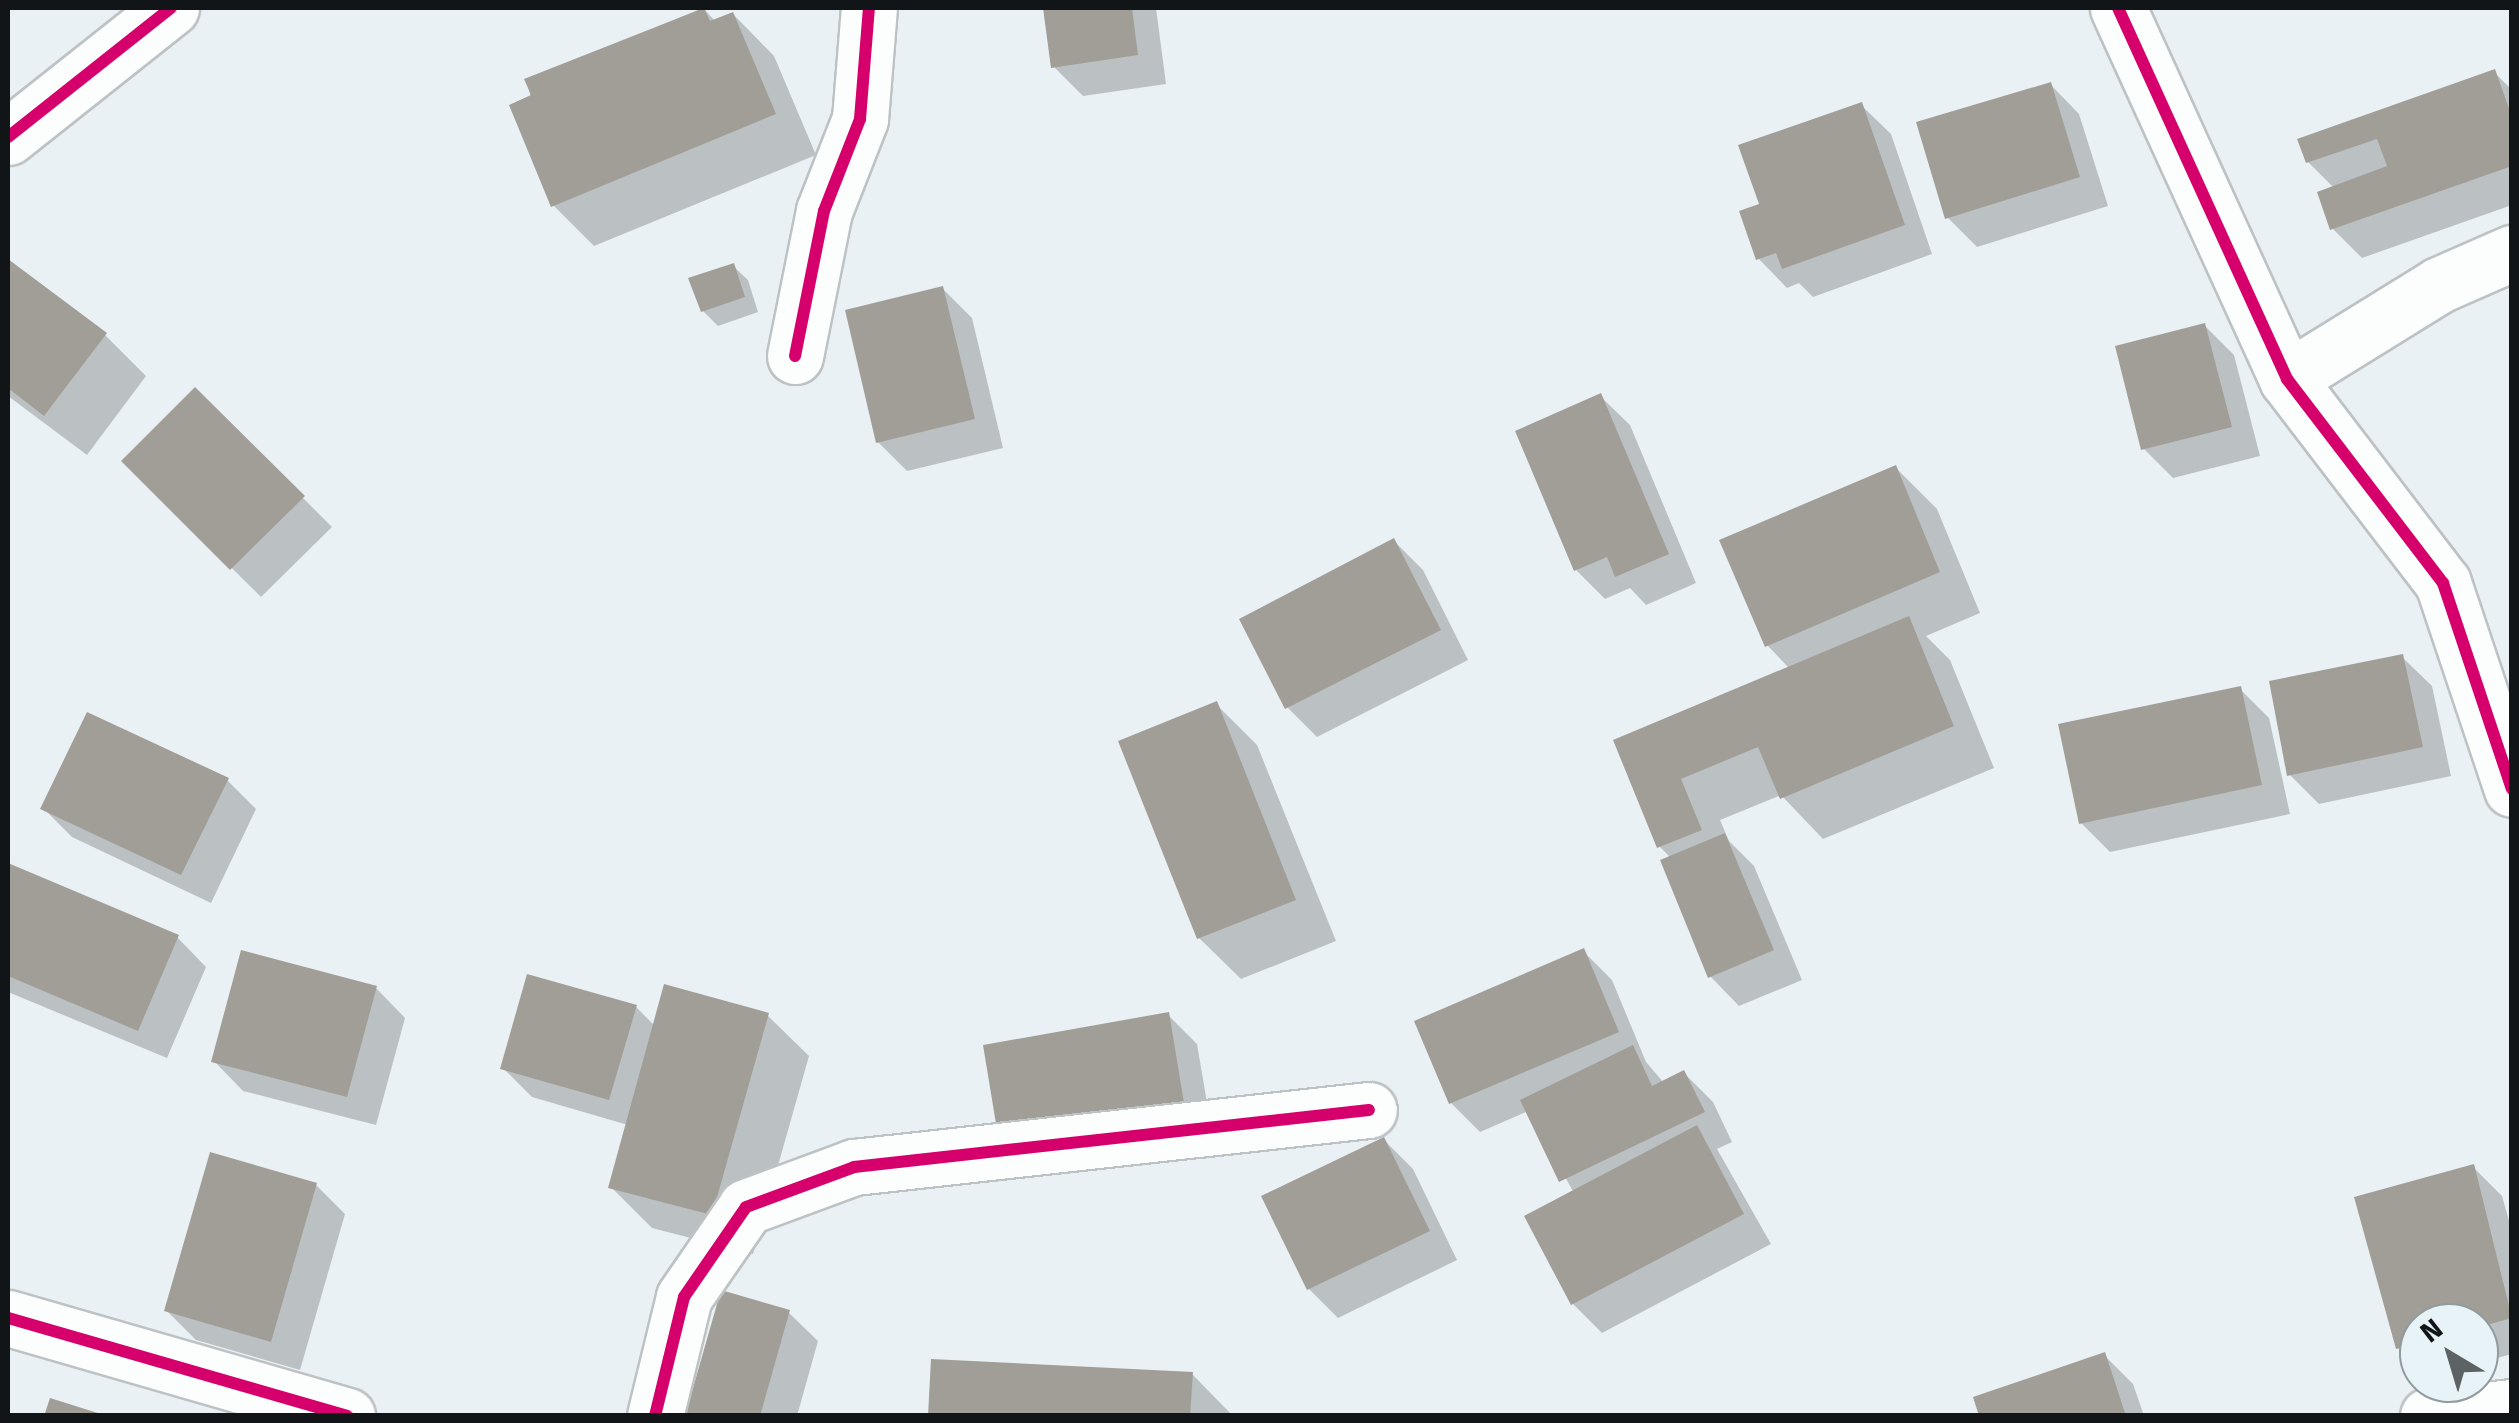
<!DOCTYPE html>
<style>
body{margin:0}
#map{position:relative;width:2519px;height:1423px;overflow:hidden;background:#eaf1f4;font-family:"Fira Sans",sans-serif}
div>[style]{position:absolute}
.shadow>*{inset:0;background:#0003}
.building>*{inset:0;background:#a19e97}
.roads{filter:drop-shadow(2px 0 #bdc2c4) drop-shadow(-2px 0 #bdc2c4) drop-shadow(0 2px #bdc2c4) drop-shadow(0 -2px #bdc2c4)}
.minor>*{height:55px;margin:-27.5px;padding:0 27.5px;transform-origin:27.5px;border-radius:27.5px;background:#fcfdfd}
.cycleway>*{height:12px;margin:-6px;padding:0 6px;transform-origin:6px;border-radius:6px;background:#d6006c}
span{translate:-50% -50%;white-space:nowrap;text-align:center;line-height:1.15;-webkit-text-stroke:10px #e7f3f7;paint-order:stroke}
.frame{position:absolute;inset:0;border:10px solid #111517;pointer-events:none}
.north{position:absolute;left:2399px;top:1303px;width:100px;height:100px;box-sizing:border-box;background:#e7f3f7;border:2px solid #919a9d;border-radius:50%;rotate:322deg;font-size:28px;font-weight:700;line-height:40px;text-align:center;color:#111517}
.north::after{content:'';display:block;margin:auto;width:35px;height:45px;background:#5d6264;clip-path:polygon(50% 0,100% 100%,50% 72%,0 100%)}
</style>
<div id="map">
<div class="shadow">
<div style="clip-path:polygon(703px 8px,716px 22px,733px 14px,774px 56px,816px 155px,594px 246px,553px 205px,527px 80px)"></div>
<div style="clip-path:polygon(1045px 8px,1156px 8px,1166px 84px,1083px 96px,1054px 67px)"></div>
<div style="clip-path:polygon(2494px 72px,2512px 90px,2512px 205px,2362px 258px,2333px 229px,2334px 188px,2308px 162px)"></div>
<div style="clip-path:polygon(2050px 84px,2079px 114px,2108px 206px,1977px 247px,1948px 218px)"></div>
<div style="clip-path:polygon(1861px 105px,1891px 134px,1932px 254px,1813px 297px,1799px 283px,1787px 288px,1758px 258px,1762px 205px)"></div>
<div style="clip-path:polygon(8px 262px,105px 335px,146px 376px,87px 455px,8px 396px)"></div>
<div style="clip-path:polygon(733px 266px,748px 280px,758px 312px,718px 326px,703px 311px)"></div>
<div style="clip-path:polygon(942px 288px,972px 318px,1003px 448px,907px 471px,878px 442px)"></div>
<div style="clip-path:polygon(2204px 325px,2234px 355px,2260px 456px,2173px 478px,2144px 449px)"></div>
<div style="clip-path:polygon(195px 390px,332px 527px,261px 597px,124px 461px)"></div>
<div style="clip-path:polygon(1600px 396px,1630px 425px,1696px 583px,1646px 605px,1630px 588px,1605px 599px,1576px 570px)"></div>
<div style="clip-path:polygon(1896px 468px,1937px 509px,1980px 613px,1926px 636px,1950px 660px,1994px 768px,1823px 839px,1781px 795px,1720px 820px,1729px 841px,1754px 866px,1802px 980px,1739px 1006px,1710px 976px,1671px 858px,1660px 847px,1616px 742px,1790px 669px,1767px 645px)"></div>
<div style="clip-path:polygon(1394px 541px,1423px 570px,1468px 660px,1317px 737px,1288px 708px)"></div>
<div style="clip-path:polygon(2402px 657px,2432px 686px,2451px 776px,2319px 804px,2289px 774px)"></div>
<div style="clip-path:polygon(2240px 689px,2269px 718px,2290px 814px,2110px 852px,2081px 823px)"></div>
<div style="clip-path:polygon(1216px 704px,1257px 745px,1336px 941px,1241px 979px,1199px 938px)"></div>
<div style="clip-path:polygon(227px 780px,256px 809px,211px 903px,72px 837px,43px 808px)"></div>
<div style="clip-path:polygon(8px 866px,177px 937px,206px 967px,167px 1058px,8px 992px)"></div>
<div style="clip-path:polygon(1583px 951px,1612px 980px,1646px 1062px,1664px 1083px,1684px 1073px,1713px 1102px,1732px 1142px,1717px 1149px,1771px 1244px,1602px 1333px,1573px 1304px,1527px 1218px,1574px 1193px,1528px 1111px,1480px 1132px,1451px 1103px)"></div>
<div style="clip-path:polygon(376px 988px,405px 1018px,376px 1125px,243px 1091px,214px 1061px)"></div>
<div style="clip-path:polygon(636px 1007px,655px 1026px,767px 1015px,809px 1056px,753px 1254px,652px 1228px,611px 1187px,628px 1125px,532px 1097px,503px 1068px)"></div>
<div style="clip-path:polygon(1168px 1015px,1197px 1044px,1213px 1138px,1031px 1170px)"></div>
<div style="clip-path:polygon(1384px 1140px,1413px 1169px,1457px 1260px,1338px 1318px,1309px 1289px)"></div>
<div style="clip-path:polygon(2473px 1167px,2502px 1196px,2512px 1231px,2512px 1354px,2479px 1363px,2479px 1323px,2419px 1323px,2419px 1369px,2398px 1348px)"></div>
<div style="clip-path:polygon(316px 1185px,345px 1214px,300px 1370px,196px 1340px,167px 1311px)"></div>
<div style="clip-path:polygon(788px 1312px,818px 1341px,797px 1416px,688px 1416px)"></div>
<div style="clip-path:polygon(2104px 1355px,2133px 1384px,2144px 1416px,1981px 1416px)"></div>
<div style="clip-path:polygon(1192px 1374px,1233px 1416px,930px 1416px)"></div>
</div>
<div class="building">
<div style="clip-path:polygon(704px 8px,710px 21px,733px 12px,776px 114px,551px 207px,509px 105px,531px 95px,524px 79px)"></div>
<div style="clip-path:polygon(1043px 8px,1132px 8px,1138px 55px,1051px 68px)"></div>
<div style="clip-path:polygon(2495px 69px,2512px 117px,2512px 166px,2330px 230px,2317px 192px,2387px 166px,2377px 139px,2306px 163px,2297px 139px)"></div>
<div style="clip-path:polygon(2051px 82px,2080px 177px,1945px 219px,1916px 122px)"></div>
<div style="clip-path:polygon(1862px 102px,1905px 225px,1782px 269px,1776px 253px,1756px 260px,1739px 211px,1759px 204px,1738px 145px)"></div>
<div style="clip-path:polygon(8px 259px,107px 333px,44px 416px,8px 388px)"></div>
<div style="clip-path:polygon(734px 263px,745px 297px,701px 312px,688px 278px)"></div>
<div style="clip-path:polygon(943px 286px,975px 419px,876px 443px,845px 310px)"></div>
<div style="clip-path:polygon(2205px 323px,2232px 427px,2141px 450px,2115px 346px)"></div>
<div style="clip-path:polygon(195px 387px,305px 496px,230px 570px,121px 461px)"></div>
<div style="clip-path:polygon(1601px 393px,1669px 554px,1615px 577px,1607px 557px,1574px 571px,1515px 431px)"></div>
<div style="clip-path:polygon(1896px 465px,1940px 572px,1765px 647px,1719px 540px)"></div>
<div style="clip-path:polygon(1394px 538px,1441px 630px,1285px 709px,1239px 619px)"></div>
<div style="clip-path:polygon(1909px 616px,1954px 726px,1780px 799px,1758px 747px,1681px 779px,1702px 830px,1657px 848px,1613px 740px)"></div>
<div style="clip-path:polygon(2403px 654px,2423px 747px,2287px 776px,2269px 681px)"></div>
<div style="clip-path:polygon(2241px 686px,2262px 785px,2079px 824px,2058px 724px)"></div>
<div style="clip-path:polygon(1217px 701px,1296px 900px,1197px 939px,1118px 741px)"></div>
<div style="clip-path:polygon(87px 712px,229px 778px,181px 875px,40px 809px)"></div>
<div style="clip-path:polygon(1725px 833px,1774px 950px,1708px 978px,1660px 860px)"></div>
<div style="clip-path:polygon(8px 863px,179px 935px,138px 1031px,8px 976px)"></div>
<div style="clip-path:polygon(1584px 948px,1619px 1032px,1449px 1104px,1414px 1021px)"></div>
<div style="clip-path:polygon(241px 950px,377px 986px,347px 1097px,211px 1062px)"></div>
<div style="clip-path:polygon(527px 974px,637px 1005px,609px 1100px,500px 1069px)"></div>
<div style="clip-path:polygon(664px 984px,769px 1013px,712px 1215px,608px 1188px)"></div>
<div style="clip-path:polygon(1169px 1012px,1185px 1109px,999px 1142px,983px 1045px)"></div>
<div style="clip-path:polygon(1633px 1045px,1652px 1086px,1684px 1070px,1705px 1112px,1559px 1182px,1520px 1100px)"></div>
<div style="clip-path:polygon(1697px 1125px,1744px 1214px,1571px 1305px,1524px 1216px)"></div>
<div style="clip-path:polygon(1384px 1137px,1430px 1231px,1307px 1290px,1261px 1196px)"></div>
<div style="clip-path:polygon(210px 1152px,317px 1183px,271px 1342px,164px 1311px)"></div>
<div style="clip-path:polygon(2474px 1164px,2512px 1318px,2479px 1327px,2419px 1323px,2419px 1343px,2396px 1349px,2354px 1197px)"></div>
<div style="clip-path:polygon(721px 1290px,790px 1310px,760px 1416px,685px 1416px)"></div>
<div style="clip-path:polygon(2105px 1352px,2126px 1416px,1979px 1416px,1973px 1397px)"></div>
<div style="clip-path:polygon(931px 1359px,1193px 1372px,1190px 1416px,928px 1416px)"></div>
<div style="clip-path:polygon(50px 1398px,104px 1415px,104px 1416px,44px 1416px)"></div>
</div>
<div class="roads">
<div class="minor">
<div style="left:2118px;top:8px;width:408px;rotate:65.5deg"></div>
<div style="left:2287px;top:379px;width:257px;rotate:52.6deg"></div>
<div style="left:2443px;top:583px;width:217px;rotate:71.5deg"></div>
<div style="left:8px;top:137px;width:208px;rotate:-38.4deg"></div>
<div style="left:795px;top:356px;width:148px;rotate:-78.7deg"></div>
<div style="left:824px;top:211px;width:99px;rotate:-68.6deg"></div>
<div style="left:860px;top:119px;width:111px;rotate:-85.4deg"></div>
<div style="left:2287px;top:379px;width:179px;rotate:-31.7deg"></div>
<div style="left:2439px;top:285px;width:80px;rotate:-23.7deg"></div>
<div style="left:8px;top:1318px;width:353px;rotate:16.1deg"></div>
<div style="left:655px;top:1416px;width:122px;rotate:-76.3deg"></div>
<div style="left:684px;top:1297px;width:109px;rotate:-55.4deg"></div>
<div style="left:746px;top:1207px;width:115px;rotate:-20.3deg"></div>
<div style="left:854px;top:1167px;width:518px;rotate:-6.32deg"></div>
<div style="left:2428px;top:1416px;width:84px;rotate:-6.1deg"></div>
</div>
</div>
<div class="cycleway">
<div style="left:2118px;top:8px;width:408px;rotate:65.5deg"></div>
<div style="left:2287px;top:379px;width:257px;rotate:52.6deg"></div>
<div style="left:2443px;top:583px;width:217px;rotate:71.5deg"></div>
<div style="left:8px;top:137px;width:208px;rotate:-38.4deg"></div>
<div style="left:795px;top:356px;width:148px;rotate:-78.7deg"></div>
<div style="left:824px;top:211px;width:99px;rotate:-68.6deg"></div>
<div style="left:860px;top:119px;width:111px;rotate:-85.4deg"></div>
<div style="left:8px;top:1318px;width:353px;rotate:16.1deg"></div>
<div style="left:655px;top:1416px;width:122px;rotate:-76.3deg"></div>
<div style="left:684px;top:1297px;width:109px;rotate:-55.4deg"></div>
<div style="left:746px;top:1207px;width:115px;rotate:-20.3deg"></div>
<div style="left:854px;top:1167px;width:518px;rotate:-6.32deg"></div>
</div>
<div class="frame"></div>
<div class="north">N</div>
</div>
